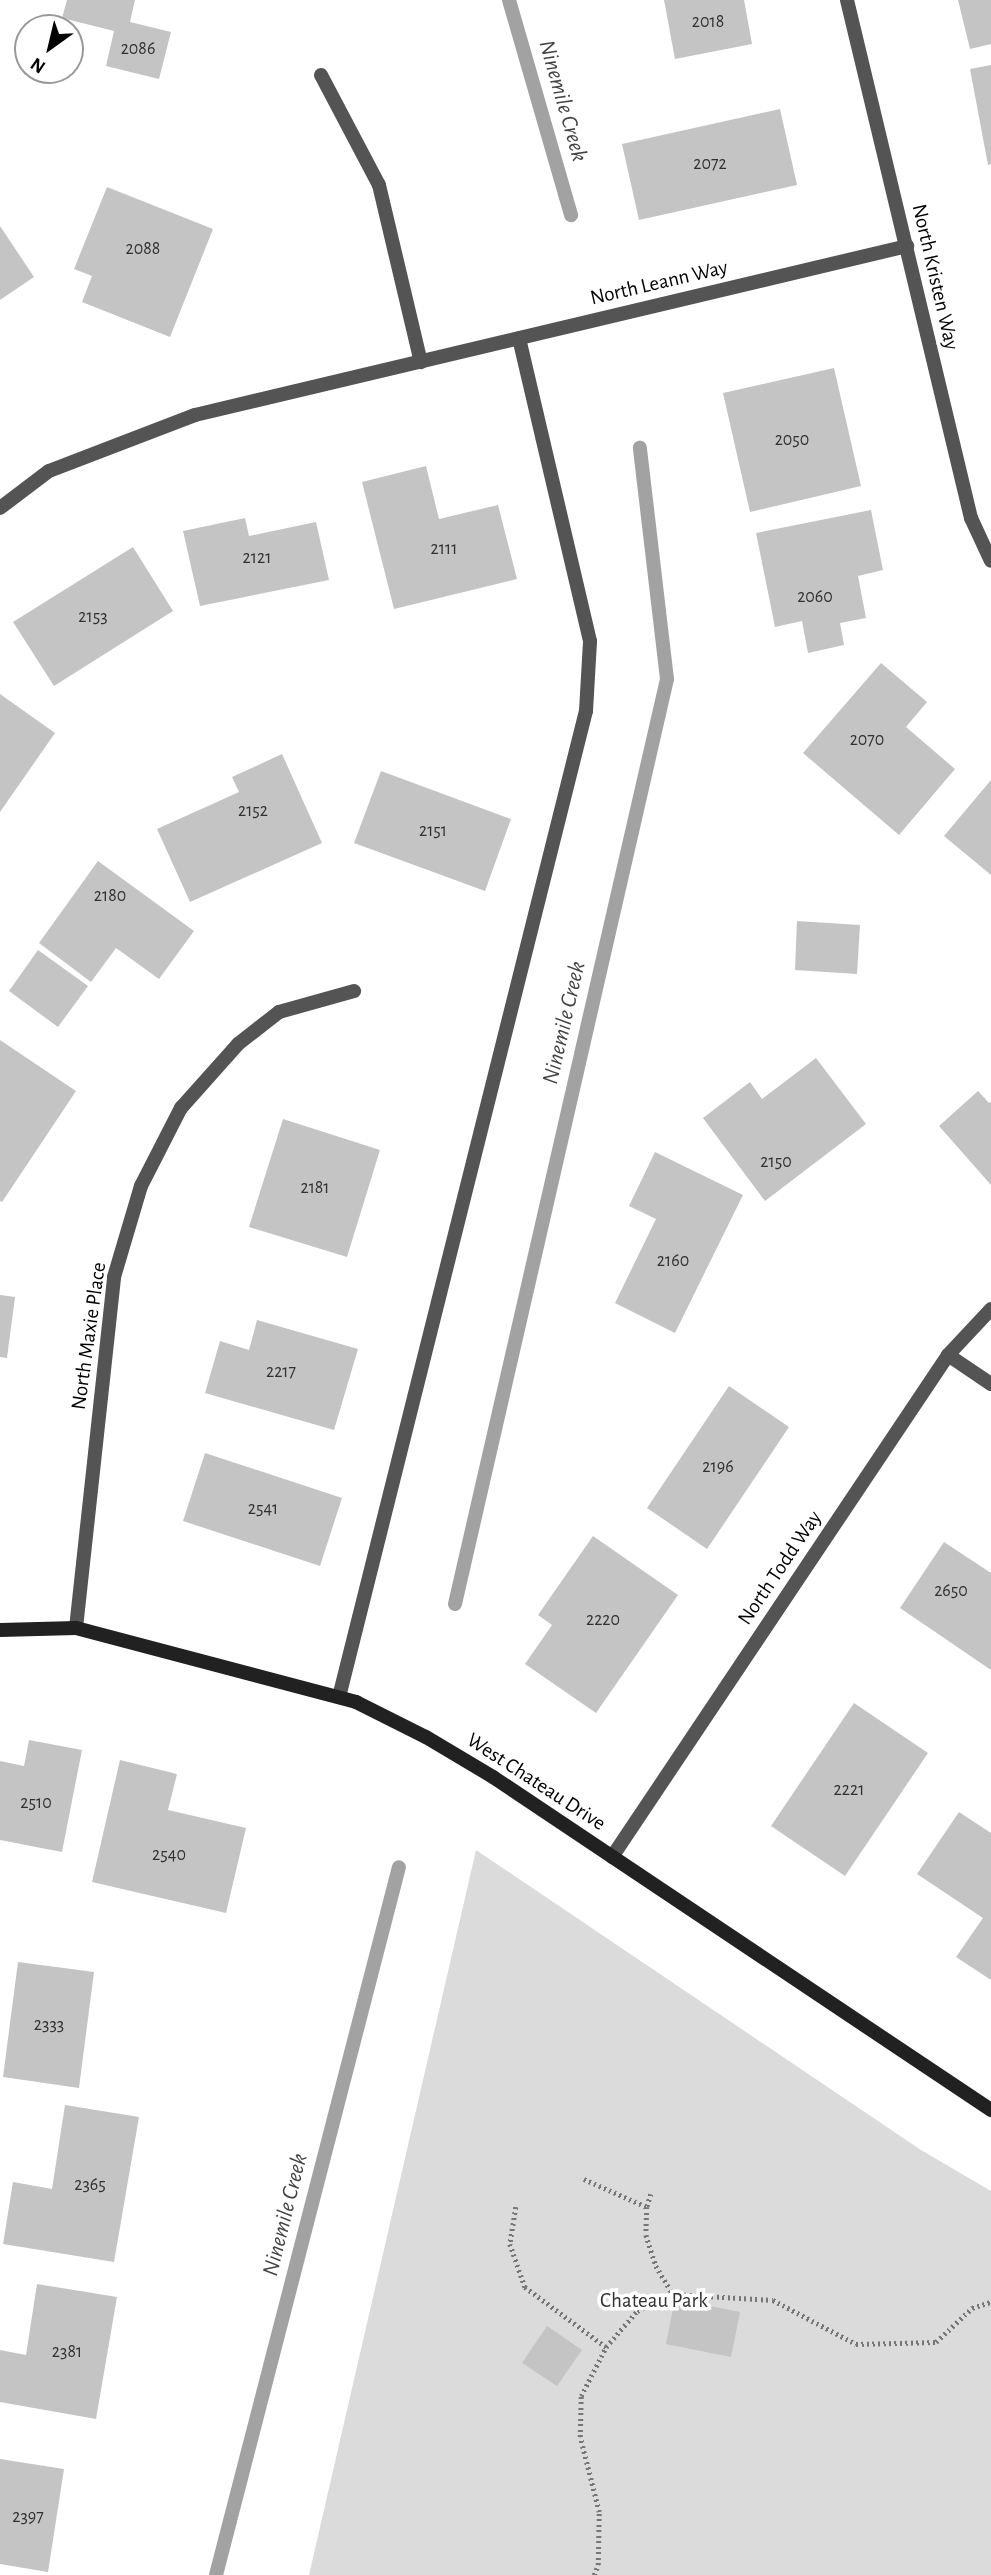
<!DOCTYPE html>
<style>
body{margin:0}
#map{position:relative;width:991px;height:2575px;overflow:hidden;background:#fff;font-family:"Alegreya Sans",sans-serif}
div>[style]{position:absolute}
.green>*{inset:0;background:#dbdbdb}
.stream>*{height:14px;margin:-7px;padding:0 7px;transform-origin:7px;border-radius:7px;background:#a2a2a2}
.building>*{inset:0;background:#c4c4c4}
.path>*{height:4.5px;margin-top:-2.25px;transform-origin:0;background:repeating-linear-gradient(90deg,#767676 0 2px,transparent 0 5.5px)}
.lane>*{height:14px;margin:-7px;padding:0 7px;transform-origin:7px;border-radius:7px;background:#545454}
.street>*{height:14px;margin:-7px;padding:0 7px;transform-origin:7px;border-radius:7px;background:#545454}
.secondary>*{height:14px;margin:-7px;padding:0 7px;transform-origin:7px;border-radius:7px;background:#212121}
span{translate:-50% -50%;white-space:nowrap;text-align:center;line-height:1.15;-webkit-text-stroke:7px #fff;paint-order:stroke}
.number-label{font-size:18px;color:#313131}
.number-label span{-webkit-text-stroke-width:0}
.street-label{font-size:21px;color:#000}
.park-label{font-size:21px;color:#323232}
.water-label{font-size:23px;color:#434343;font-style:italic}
.north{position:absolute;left:14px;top:14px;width:70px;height:70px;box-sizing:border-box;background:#fff;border:2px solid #999;border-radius:50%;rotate:214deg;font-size:19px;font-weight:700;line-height:28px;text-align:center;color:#000}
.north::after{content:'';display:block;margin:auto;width:24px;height:32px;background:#000;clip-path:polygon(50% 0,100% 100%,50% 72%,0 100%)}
</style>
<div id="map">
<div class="green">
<div style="clip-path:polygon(476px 1850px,921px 2150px,991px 2191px,991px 2575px,309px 2575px)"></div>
</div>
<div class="stream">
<div style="left:509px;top:0;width:224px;rotate:73.9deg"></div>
<div style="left:455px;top:1604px;width:949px;rotate:-77.09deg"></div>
<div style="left:667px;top:679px;width:233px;rotate:-96.7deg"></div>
<div style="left:216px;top:2575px;width:731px;rotate:-75.51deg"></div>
</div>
<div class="building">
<div style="clip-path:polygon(67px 0,135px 0,130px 22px,171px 32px,159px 79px,106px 66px,114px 31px,62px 18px)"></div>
<div style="clip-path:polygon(664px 0,744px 0,752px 44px,675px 59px)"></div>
<div style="clip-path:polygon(958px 0,991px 0,991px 44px,970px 49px)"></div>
<div style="clip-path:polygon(991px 65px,991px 164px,988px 165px,970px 69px)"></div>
<div style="clip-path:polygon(780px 109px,797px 185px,639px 220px,622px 144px)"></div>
<div style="clip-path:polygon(107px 187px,213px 229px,170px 337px,82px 302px,92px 276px,74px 269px)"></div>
<div style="clip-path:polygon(0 226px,34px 277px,0 300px)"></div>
<div style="clip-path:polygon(834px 368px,861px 486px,750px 512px,723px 393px)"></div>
<div style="clip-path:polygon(426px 466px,439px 519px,498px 505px,517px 579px,394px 609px,362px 482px)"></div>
<div style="clip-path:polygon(871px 510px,883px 570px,858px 576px,866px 618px,840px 623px,844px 645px,808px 653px,802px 621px,775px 627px,756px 533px)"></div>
<div style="clip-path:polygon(245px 518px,249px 536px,316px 522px,329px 580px,200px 606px,183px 531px)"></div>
<div style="clip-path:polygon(133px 547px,173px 611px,54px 686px,13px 622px)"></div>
<div style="clip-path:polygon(881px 663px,927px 702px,906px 727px,955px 769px,899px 835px,803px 753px)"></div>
<div style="clip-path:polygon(0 694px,55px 733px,0 812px)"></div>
<div style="clip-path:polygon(282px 754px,322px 843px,190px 902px,157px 829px,239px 792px,232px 777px)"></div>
<div style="clip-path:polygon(381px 771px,511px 819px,485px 891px,354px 843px)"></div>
<div style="clip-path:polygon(991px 780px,991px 875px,944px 836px)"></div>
<div style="clip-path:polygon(98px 861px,194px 931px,159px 979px,116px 948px,91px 982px,39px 943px)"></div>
<div style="clip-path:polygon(797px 921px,860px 925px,857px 974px,795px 970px)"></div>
<div style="clip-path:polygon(38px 950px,88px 986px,58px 1027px,9px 991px)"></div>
<div style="clip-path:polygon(0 1040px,76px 1091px,2px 1202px,0 1201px)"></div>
<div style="clip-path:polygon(816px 1058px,866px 1124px,765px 1201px,703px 1118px,750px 1082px,762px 1099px)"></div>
<div style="clip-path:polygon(978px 1091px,989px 1103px,991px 1102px,991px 1185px,939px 1126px)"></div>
<div style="clip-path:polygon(283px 1119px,380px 1150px,347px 1257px,249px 1227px)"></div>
<div style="clip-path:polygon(655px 1152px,743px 1195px,675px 1333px,615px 1303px,656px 1219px,629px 1206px)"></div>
<div style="clip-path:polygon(0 1295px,15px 1297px,7px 1358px,0 1357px)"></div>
<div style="clip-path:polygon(257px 1320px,358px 1349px,334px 1430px,205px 1393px,220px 1341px,249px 1350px)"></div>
<div style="clip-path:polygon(729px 1386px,789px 1427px,707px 1549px,647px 1508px)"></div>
<div style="clip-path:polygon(205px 1453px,342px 1498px,320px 1566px,183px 1521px)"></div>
<div style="clip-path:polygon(593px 1536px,678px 1595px,596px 1713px,525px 1664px,552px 1625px,538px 1615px)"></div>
<div style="clip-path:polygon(944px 1542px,991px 1573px,991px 1670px,900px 1608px)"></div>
<div style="clip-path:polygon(854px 1703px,928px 1753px,845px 1876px,771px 1826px)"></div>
<div style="clip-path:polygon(29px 1740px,82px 1750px,62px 1852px,0 1840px,0 1761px,24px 1766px)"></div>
<div style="clip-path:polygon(120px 1760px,177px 1774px,168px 1810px,246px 1828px,226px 1913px,92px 1882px)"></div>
<div style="clip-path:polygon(959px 1812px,991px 1833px,991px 1980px,956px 1957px,983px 1918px,917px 1874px)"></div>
<div style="clip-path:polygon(18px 1962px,94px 1972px,79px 2088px,3px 2077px)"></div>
<div style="clip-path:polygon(65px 2105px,139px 2117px,114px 2262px,3px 2244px,13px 2182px,52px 2189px)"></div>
<div style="clip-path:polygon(37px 2284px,117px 2297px,96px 2419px,0 2402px,0 2350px,26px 2355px)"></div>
<div style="clip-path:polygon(675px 2299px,740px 2312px,731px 2357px,666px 2344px)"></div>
<div style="clip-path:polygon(547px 2326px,582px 2350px,557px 2386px,522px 2363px)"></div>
<div style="clip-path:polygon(0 2459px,64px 2469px,48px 2572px,0 2564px)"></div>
</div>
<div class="path">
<div style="left:584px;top:2179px;width:69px;rotate:24deg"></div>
<div style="left:651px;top:2194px;width:14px;rotate:107deg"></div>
<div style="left:647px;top:2207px;width:28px;rotate:92deg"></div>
<div style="left:646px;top:2235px;width:33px;rotate:72deg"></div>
<div style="left:656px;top:2266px;width:33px;rotate:59deg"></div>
<div style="left:516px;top:2207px;width:37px;rotate:99deg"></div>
<div style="left:510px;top:2244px;width:46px;rotate:70.8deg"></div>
<div style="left:525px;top:2287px;width:101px;rotate:36.5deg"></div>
<div style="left:594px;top:2575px;width:11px;rotate:-68deg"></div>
<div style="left:598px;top:2565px;width:53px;rotate:-88.9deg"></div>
<div style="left:599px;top:2512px;width:77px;rotate:-104.2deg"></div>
<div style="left:580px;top:2437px;width:41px;rotate:-88.6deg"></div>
<div style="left:581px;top:2396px;width:55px;rotate:-63deg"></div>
<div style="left:606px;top:2347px;width:48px;rotate:-49.3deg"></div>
<div style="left:637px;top:2311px;width:40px;rotate:-25deg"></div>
<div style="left:673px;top:2294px;width:100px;rotate:3.4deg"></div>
<div style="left:773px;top:2300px;width:94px;rotate:27.9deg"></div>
<div style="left:856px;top:2344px;width:80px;rotate:-1.4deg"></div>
<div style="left:936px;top:2342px;width:50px;rotate:-43.4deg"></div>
<div style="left:972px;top:2308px;width:20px;rotate:-18deg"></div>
</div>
<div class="lane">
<div style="left:339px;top:1697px;width:1016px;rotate:-75.94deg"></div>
<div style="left:586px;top:711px;width:70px;rotate:-86.7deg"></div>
<div style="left:590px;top:641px;width:311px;rotate:-103.2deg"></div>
</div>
<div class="street">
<div style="left:847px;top:0;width:533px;rotate:76.54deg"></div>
<div style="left:971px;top:518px;width:47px;rotate:65.1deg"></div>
<div style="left:321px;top:75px;width:124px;rotate:62.2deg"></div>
<div style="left:379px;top:185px;width:182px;rotate:76.7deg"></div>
<div style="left:0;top:508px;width:61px;rotate:-37.1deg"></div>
<div style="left:49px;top:471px;width:156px;rotate:-21deg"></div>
<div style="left:195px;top:415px;width:732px;rotate:-13.35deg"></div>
<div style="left:948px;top:1355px;width:52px;rotate:34deg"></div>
<div style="left:76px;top:1628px;width:353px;rotate:-83.8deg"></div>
<div style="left:114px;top:1277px;width:95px;rotate:-73.5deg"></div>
<div style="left:141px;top:1186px;width:88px;rotate:-62.9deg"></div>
<div style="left:181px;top:1108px;width:86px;rotate:-48.3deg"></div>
<div style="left:238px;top:1044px;width:52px;rotate:-38deg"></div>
<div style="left:279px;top:1012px;width:78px;rotate:-15.6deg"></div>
<div style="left:612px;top:1857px;width:604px;rotate:-56.2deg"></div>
<div style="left:948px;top:1355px;width:63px;rotate:-46.9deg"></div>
</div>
<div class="secondary">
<div style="left:0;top:1630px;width:76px;rotate:-1.5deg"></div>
<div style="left:76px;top:1628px;width:290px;rotate:14.8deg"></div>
<div style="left:356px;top:1702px;width:78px;rotate:26.6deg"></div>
<div style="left:426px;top:1737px;width:78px;rotate:30.8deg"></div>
<div style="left:493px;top:1777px;width:599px;rotate:33.77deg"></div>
</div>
<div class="number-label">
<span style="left:708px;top:22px">2018</span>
<span style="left:138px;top:49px">2086</span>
<span style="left:710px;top:164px">2072</span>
<span style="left:143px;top:249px">2088</span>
<span style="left:792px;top:440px">2050</span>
<span style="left:444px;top:549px">2111</span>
<span style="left:257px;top:558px">2121</span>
<span style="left:815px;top:597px">2060</span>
<span style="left:93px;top:617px">2153</span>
<span style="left:867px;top:740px">2070</span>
<span style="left:253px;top:811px">2152</span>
<span style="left:433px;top:831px">2151</span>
<span style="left:110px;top:896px">2180</span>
<span style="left:776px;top:1162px">2150</span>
<span style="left:315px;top:1188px">2181</span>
<span style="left:673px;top:1261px">2160</span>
<span style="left:281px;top:1372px">2217</span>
<span style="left:718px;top:1467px">2196</span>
<span style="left:263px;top:1509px">2541</span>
<span style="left:951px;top:1591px">2650</span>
<span style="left:603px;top:1620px">2220</span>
<span style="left:849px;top:1790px">2221</span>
<span style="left:36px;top:1803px">2510</span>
<span style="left:169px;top:1855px">2540</span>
<span style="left:49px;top:2025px">2333</span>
<span style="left:90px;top:2185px">2365</span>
<span style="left:67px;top:2352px">2381</span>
<span style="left:28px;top:2517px">2397</span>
</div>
<div class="street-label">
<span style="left:935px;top:277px;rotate:77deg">North Kristen Way</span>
<span style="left:659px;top:283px;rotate:-13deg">North Leann Way</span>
<span style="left:89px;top:1336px;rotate:-82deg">North Maxie Place</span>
<span style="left:780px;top:1568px;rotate:-56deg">North Todd Way</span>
<span style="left:536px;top:1782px;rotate:33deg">West Chateau Drive</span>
</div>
<div class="park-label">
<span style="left:654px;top:2301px">Chateau Park</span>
</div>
<div class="water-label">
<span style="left:562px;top:101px;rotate:74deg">Ninemile Creek</span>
<span style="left:565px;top:1023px;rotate:-77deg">Ninemile Creek</span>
<span style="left:286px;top:2215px;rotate:-76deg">Ninemile Creek</span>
</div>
<div class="north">N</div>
</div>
